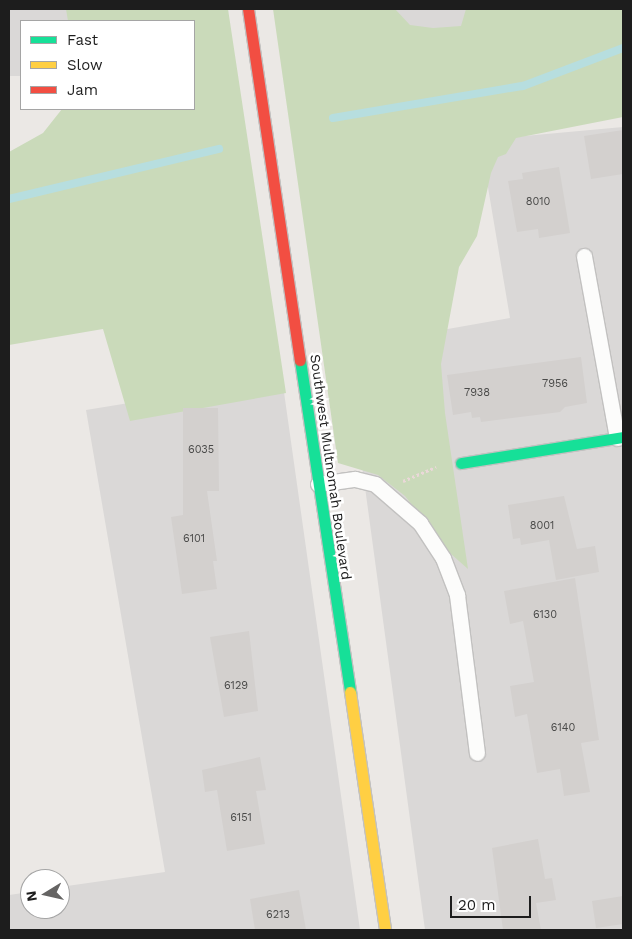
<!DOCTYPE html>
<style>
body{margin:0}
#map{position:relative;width:632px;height:939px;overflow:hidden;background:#ebe8e5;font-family:"Work Sans",sans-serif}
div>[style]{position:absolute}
.residential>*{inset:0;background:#dad8d7}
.forest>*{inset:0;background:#cadaba}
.stream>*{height:8px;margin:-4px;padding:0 4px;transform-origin:4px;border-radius:4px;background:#b7dedf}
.building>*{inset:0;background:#d3d0ce}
.path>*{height:3px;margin-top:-1.5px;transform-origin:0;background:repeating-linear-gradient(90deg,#ead8d8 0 2.5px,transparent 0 5px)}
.roads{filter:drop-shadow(1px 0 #c2c1c0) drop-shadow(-1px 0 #c2c1c0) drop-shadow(0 1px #c2c1c0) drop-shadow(0 -1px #c2c1c0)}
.lane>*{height:15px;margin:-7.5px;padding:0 7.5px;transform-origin:7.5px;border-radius:7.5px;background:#fcfcfb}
.fast>*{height:11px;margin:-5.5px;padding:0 5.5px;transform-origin:5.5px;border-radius:5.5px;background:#16e098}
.slow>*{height:11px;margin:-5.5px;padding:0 5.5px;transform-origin:5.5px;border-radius:5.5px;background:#ffcf43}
.jam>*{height:11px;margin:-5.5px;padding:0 5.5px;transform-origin:5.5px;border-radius:5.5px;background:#f24e42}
span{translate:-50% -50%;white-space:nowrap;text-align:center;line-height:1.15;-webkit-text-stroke:5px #fff;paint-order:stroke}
.number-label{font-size:11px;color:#4a4a49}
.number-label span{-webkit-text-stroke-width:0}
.street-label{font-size:14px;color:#1d1d1d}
.frame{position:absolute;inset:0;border:10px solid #1d1d1d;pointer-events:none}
.legend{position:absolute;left:20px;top:20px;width:175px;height:90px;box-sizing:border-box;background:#fff;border:1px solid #a5a5a5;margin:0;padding:6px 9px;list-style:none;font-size:15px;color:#1d1d1d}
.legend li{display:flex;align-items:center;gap:10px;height:25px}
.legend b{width:25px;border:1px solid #a5a5a5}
.north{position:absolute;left:20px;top:869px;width:50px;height:50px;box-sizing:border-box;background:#fff;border:1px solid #a5a5a5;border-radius:50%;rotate:261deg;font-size:14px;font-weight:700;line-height:20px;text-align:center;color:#1d1d1d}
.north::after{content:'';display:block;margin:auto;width:18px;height:22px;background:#656463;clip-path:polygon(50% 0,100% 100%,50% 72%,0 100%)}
.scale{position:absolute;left:450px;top:896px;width:81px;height:22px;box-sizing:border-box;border:2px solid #1d1d1d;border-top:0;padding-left:6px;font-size:15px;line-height:18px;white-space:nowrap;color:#1d1d1d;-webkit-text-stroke:4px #fff;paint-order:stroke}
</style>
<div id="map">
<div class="residential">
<div style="clip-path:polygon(9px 9px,72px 9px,74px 21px,21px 21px,21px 76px,9px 76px)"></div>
<div style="clip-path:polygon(345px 9px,605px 9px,351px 43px)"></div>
<div style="clip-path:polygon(623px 127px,623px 930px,425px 930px,346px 347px,510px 318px,480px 140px)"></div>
<div style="clip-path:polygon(282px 378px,360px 930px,9px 930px,9px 895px,30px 892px,30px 909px,60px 909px,60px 887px,165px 872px,86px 410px)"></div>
</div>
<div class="forest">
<div style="clip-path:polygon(66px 9px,228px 9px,286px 393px,130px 421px,103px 329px,9px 345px,9px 152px,43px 133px,62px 109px,194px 109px,194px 21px,68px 21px)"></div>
<div style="clip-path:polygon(273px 9px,395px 9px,410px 25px,433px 28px,461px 26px,466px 9px,623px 9px,623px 117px,516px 138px,506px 154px,498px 157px,491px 173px,477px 236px,459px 267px,441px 364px,445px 413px,468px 569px,451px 554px,405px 496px,378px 475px,338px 463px)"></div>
</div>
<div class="stream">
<div style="left:333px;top:118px;width:193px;rotate:-9.6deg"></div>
<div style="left:523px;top:86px;width:107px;rotate:-20.8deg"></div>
<div style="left:9px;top:199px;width:216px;rotate:-13.4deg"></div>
</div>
<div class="building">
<div style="clip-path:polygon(623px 130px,623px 174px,591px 179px,584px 136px)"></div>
<div style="clip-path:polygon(559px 167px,570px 233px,539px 238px,538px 229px,517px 232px,508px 181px,523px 179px,522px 173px)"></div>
<div style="clip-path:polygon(581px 357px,587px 403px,565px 407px,560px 412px,481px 422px,480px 417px,472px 418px,471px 412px,453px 415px,447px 375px)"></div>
<div style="clip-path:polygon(183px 408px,218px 408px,219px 491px,207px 491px,217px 561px,213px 561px,217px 589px,182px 594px,171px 517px,183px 515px)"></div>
<div style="clip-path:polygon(564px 496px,577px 549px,595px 546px,599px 572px,556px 580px,549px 540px,521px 545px,520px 538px,513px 539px,508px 505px)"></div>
<div style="clip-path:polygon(575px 578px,599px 740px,581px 743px,590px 792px,564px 796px,560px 769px,537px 773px,527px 714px,515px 717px,510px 686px,534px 682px,523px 621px,510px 624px,504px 591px)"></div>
<div style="clip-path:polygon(249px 631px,258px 711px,224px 717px,210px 637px)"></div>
<div style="clip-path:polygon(260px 757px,266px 790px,256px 791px,265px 844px,227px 851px,217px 790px,205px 792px,202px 770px)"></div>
<div style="clip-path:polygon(538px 839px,545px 879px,552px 878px,556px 900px,536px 903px,541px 930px,503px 930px,492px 848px)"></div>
<div style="clip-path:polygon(299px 890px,306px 930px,255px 930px,250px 899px)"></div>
<div style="clip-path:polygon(623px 896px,623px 924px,596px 928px,592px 901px)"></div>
</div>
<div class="path">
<div style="left:403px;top:481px;width:36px;rotate:-23deg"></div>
</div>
<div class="roads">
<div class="lane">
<div style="left:584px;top:256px;width:185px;rotate:79.7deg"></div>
<div style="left:318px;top:484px;width:37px;rotate:-8deg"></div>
<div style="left:355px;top:479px;width:21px;rotate:14deg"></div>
<div style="left:375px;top:484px;width:60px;rotate:40.9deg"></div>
<div style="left:420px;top:523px;width:42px;rotate:56.7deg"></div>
<div style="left:443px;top:558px;width:40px;rotate:69deg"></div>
<div style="left:457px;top:595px;width:159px;rotate:82.8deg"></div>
</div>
<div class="fast">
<div style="left:300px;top:360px;width:336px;rotate:81.4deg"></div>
<div style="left:461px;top:463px;width:164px;rotate:-9.1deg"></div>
</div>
<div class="slow">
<div style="left:350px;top:692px;width:241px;rotate:81.6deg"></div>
</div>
<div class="jam">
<div style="left:248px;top:9px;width:355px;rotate:81.6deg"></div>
</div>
</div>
<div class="number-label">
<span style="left:538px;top:202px">8010</span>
<span style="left:555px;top:384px">7956</span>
<span style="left:477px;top:393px">7938</span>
<span style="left:201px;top:450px">6035</span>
<span style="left:542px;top:526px">8001</span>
<span style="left:194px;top:539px">6101</span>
<span style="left:545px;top:615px">6130</span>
<span style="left:236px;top:686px">6129</span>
<span style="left:563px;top:728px">6140</span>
<span style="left:241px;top:818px">6151</span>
<span style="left:278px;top:915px">6213</span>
</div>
<div class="street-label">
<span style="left:331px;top:467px;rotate:82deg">Southwest Multnomah Boulevard</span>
</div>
<div class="frame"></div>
<ul class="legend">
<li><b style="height:6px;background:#16e098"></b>Fast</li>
<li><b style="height:6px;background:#ffcf43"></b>Slow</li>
<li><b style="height:6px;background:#f24e42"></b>Jam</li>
</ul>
<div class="north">N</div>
<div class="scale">20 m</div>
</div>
